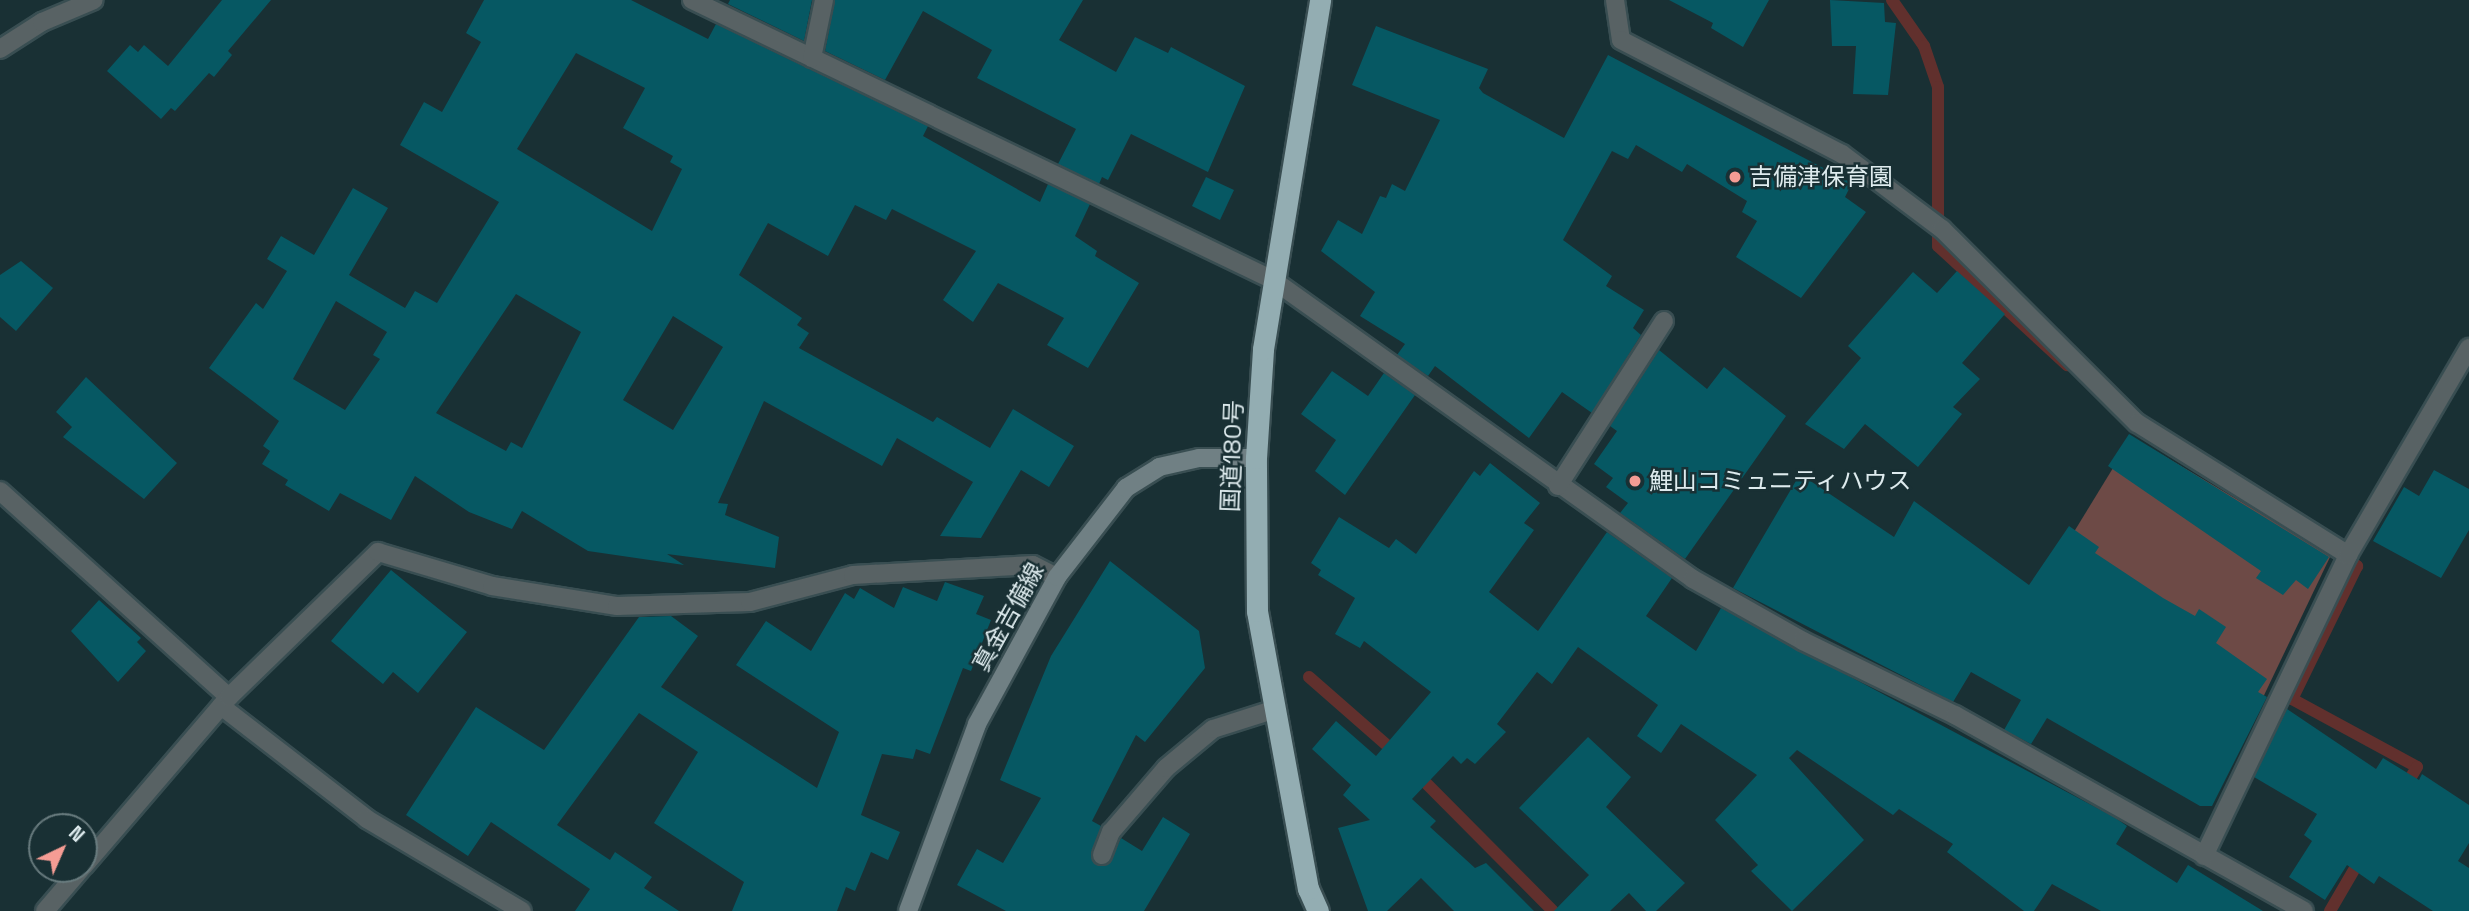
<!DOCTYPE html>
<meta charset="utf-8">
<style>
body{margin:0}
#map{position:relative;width:2469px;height:911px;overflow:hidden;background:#193034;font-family:"Space Grotesk","Noto Sans JP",sans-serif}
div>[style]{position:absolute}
.green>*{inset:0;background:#6d4a46}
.stream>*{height:12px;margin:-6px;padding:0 6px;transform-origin:6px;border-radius:6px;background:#61302d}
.building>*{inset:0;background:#065863}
.roads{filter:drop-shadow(2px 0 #394e52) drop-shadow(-2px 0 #394e52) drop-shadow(0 2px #394e52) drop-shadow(0 -2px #394e52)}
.street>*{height:18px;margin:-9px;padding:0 9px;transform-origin:9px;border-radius:9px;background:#586264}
.secondary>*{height:18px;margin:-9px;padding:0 9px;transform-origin:9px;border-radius:9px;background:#708084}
.highway>*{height:21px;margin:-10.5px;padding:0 10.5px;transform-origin:10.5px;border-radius:10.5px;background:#93adb2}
.dots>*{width:19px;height:19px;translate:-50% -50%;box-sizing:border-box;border:4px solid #193034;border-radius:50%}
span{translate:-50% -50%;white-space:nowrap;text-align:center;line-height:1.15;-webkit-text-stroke:5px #193034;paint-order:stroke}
.poi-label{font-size:24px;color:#deebee}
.left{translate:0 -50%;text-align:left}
.street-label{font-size:24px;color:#deebee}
.north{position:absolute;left:28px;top:813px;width:70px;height:70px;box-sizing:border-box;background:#193034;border:2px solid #687b7e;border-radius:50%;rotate:44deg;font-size:19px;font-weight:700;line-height:28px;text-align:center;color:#deebee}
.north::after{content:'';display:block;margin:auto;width:24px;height:32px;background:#f59c94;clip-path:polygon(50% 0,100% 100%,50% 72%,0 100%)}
</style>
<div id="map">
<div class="green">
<div style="clip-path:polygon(2132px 437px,2331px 555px,2246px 733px,2039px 589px)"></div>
</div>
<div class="stream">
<div style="left:1892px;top:0;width:56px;rotate:55.2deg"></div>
<div style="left:1924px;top:46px;width:43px;rotate:71.1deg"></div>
<div style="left:1938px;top:87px;width:159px;rotate:90deg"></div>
<div style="left:1938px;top:246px;width:176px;rotate:42.7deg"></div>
<div style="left:2339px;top:554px;width:22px;rotate:34deg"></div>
<div style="left:2357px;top:566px;width:148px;rotate:116deg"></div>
<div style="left:2292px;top:699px;width:142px;rotate:28.5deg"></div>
<div style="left:2417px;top:767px;width:26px;rotate:121deg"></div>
<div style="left:1309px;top:677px;width:118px;rotate:41.2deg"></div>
<div style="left:1416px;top:773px;width:194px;rotate:45.2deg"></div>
<div style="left:2330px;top:911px;width:61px;rotate:-59.7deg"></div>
</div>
<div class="building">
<div style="clip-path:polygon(222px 0,271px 0,228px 51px,232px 55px,214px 77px,209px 73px,175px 111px,171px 108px,161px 119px,107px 71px,130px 45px,138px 52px,144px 45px,168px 66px)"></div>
<div style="clip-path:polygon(evenodd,484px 0,631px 0,708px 39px,716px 24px,928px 126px,923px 136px,1040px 202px,1048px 184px,1090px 204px,1075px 236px,1097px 251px,1095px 256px,1139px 283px,1088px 368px,1047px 345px,1064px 318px,998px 283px,973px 322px,943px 300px,976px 251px,892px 209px,886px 220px,855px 205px,828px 256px,768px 223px,739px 275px,802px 318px,797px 325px,809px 333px,799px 348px,933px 422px,937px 417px,990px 448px,1013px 409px,1074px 446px,1049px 487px,1021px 470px,981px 538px,940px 536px,973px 482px,897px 438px,882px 466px,764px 401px,718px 503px,728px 504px,725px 515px,779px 537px,775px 568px,667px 554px,684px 565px,588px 551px,522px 511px,512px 529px,469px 512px,415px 476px,391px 520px,340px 493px,329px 511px,285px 485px,288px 480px,262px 464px,270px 451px,263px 446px,279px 421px,209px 368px,256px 303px,263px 309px,287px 271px,267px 259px,281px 236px,314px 255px,353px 188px,388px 208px,349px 275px,405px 308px,415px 291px,437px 303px,499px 202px,400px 145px,424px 102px,442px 112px,481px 42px,466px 33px,484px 0,576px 53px,645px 88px,623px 128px,673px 156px,670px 162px,682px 169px,652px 231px,517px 149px,576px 53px,484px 0,516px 294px,581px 332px,522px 448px,511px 442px,506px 451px,436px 413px,516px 294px,484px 0,336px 301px,387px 332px,373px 355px,380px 359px,345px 410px,293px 379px,336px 301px,484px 0,673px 316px,723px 347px,673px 430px,623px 400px,673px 316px)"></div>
<div style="clip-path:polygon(730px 0,812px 0,804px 41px,728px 4px)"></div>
<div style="clip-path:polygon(835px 0,1083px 0,1059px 40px,1116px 72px,1135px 37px,1168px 53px,1171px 47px,1245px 86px,1208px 172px,1131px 134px,1108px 180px,1102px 177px,1099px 184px,1058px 164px,1076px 129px,977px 78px,992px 50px,923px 11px,885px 80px,825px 51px)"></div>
<div style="clip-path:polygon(1669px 0,1769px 0,1743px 47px,1711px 28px,1713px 23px)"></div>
<div style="clip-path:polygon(1830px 0,1884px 3px,1885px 22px,1896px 23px,1888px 95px,1853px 94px,1856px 46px,1832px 46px)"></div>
<div style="clip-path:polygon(1376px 26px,1488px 69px,1479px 88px,1483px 93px,1564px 138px,1608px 55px,1852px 183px,1845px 197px,1866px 212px,1801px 298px,1736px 257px,1757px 221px,1742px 212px,1747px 201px,1687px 164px,1682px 172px,1636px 145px,1628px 159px,1612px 151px,1563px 240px,1612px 276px,1606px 286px,1644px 310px,1633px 328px,1641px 335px,1592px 413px,1562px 392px,1529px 438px,1435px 366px,1428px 376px,1397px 355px,1405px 344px,1360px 316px,1375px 292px,1321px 251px,1338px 220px,1362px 234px,1380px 196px,1386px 198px,1392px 184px,1405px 191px,1440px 120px,1352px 85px)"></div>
<div style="clip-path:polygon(1206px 177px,1234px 190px,1220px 220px,1192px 206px)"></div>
<div style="clip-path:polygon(21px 261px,53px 288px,16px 331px,0 317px,0 275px)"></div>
<div style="clip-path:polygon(1957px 271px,2005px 314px,1962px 363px,1980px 379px,1953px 407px,1962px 414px,1918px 467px,1865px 424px,1844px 449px,1805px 424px,1861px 358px,1848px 346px,1913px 272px,1937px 293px)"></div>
<div style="clip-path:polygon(1659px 350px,1707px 389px,1724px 367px,1786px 416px,1685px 559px,1620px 513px,1628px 503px,1606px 487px,1613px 478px,1594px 464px,1617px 431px,1610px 426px)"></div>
<div style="clip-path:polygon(1332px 371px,1368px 396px,1384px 373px,1415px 395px,1345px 495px,1315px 471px,1336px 440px,1301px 414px)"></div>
<div style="clip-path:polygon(86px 377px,177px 463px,144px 499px,63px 437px,72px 427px,56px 412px)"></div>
<div style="clip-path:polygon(2129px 434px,2329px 557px,2308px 589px,2296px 580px,2283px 595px,2256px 578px,2261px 571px,2108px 466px)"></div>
<div style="clip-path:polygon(1490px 463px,1540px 503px,1524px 523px,1534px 530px,1489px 592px,1538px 631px,1607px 532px,1672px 578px,1646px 616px,1696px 651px,1721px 608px,2114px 817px,2127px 826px,2116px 844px,2177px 883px,2188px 865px,2263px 911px,2101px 911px,2052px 884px,2034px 911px,2024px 911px,1947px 852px,1953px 844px,1899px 809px,1893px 815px,1797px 750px,1789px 758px,1864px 840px,1792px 911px,1751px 871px,1758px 865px,1715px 820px,1757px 775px,1681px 724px,1661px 753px,1637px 736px,1658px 705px,1578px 647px,1552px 684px,1537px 672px,1497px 724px,1506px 732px,1475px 764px,1467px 758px,1461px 764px,1453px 756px,1412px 799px,1436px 821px,1430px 827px,1475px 868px,1486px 863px,1534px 911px,1454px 911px,1421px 878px,1387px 911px,1368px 911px,1338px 828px,1370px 820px,1343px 795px,1351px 785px,1312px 749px,1336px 721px,1376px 756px,1431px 692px,1364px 641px,1360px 648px,1335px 634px,1355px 598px,1318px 575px,1321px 570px,1311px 563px,1339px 517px,1389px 548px,1396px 539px,1416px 554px,1474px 471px,1480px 476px)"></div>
<div style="clip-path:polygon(2434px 470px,2469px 489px,2469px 530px,2441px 578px,2373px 541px,2404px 487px,2419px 496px)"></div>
<div style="clip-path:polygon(1800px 474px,1894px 537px,1914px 501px,2029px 585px,2069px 526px,2099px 547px,2095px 553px,2163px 598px,2195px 616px,2199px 609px,2226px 627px,2216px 643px,2267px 679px,2258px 692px,2267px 697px,2212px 806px,2200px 806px,2047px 718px,2031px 744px,2004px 730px,2021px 700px,1971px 672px,1953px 702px,1733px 588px)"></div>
<div style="clip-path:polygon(1110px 561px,1199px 631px,1205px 668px,1145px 742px,1136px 735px,1092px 821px,1101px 826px,1091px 857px,1097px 865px,1109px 864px,1121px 838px,1142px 851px,1163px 817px,1190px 834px,1144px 911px,1006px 911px,957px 885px,977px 849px,1003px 863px,1041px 798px,1000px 780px,1051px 656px)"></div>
<div style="clip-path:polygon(391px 570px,467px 632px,418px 693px,393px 672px,383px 684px,331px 641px)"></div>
<div style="clip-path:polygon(945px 582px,984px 596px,976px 614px,991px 620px,971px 671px,963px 668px,930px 754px,916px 749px,913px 759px,882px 754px,861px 815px,900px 832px,888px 860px,871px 852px,855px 891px,846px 887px,837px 911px,732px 911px,744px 882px,654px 823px,698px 752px,639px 713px,557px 825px,610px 860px,615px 852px,652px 877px,644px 888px,679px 911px,575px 911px,590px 889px,491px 822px,468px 856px,406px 815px,476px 707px,544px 750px,639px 617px,671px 616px,698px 636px,661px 687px,817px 788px,839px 732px,736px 665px,766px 621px,811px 651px,845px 593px,854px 599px,860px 588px,894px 608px,903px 587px,937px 601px)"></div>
<div style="clip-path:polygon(99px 600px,141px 638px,137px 642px,146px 651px,118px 682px,71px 631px)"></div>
<div style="clip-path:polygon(2287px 709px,2376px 769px,2383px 758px,2419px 780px,2422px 774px,2469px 805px,2469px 843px,2458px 861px,2469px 868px,2469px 911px,2433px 911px,2379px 876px,2374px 884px,2347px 865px,2325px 900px,2289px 877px,2312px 841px,2304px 835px,2317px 814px,2254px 777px)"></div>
<div style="clip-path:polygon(1588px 737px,1631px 777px,1606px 807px,1685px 883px,1656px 911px,1646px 911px,1629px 893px,1610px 911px,1554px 911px,1589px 875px,1519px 808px)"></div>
</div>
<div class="roads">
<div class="street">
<div style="left:692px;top:0;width:645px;rotate:25.73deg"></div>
<div style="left:1273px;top:280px;width:516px;rotate:35.45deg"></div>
<div style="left:1693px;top:579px;width:126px;rotate:29.4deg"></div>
<div style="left:1803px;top:641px;width:169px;rotate:26deg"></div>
<div style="left:1955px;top:715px;width:400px;rotate:29.3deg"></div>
<div style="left:1615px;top:0;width:40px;rotate:81.5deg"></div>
<div style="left:1621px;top:40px;width:249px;rotate:27.3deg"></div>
<div style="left:1842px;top:154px;width:125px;rotate:36.9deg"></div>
<div style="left:1942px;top:229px;width:275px;rotate:44.9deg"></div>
<div style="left:2137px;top:423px;width:249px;rotate:32deg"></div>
<div style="left:0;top:49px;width:50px;rotate:-32.7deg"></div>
<div style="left:42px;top:22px;width:56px;rotate:-22.9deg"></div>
<div style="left:812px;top:58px;width:59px;rotate:-78.3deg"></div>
<div style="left:1558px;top:486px;width:196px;rotate:-57.3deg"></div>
<div style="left:0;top:491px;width:308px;rotate:42deg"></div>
<div style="left:221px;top:706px;width:185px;rotate:37.7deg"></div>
<div style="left:367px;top:819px;width:180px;rotate:30.7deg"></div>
<div style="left:1102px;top:855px;width:25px;rotate:-69deg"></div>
<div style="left:1111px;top:832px;width:84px;rotate:-49.3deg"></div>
<div style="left:1166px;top:768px;width:61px;rotate:-39.7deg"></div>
<div style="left:1213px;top:729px;width:63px;rotate:-17.6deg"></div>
<div style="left:2204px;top:856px;width:334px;rotate:-64.4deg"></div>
<div style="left:2348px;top:555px;width:240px;rotate:-59.7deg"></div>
<div style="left:84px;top:866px;width:223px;rotate:-49.4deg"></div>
<div style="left:229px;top:697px;width:208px;rotate:-44.2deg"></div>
<div style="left:378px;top:552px;width:119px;rotate:16.6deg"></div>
<div style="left:492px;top:586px;width:127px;rotate:9.1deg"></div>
<div style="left:617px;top:606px;width:133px;rotate:-1.7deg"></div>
<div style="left:750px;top:602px;width:106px;rotate:-14.7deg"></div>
<div style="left:853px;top:575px;width:180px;rotate:-3.2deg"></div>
<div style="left:1033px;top:565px;width:27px;rotate:27deg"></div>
<div style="left:45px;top:911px;width:55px;rotate:-49.4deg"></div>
</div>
<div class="secondary">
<div style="left:908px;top:911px;width:199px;rotate:-69.7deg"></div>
<div style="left:977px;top:724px;width:167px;rotate:-61.4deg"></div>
<div style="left:1057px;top:577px;width:113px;rotate:-52.2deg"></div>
<div style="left:1126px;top:488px;width:39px;rotate:-32deg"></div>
<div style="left:1159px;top:467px;width:41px;rotate:-12.7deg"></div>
<div style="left:1199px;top:458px;width:57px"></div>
</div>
<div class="highway">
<div style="left:1318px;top:911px;width:24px;rotate:-114deg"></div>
<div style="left:1308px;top:889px;width:283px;rotate:-100.4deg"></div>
<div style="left:1257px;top:611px;width:153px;rotate:-90.4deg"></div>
<div style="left:1256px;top:458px;width:109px;rotate:-86.3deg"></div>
<div style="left:1263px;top:349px;width:354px;rotate:-80.7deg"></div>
</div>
</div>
<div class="dots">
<div style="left:1735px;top:177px;background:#f59c94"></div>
<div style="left:1635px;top:481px;background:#f59c94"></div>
</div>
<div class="poi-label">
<span class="left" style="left:1749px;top:177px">吉備津保育園</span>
<span class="left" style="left:1649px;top:481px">鯉山コミュニティハウス</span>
</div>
<div class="street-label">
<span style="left:1232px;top:456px;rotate:-88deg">国道180号</span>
<span style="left:1008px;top:617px;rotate:-61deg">真金吉備線</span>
</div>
<div class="north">N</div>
</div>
